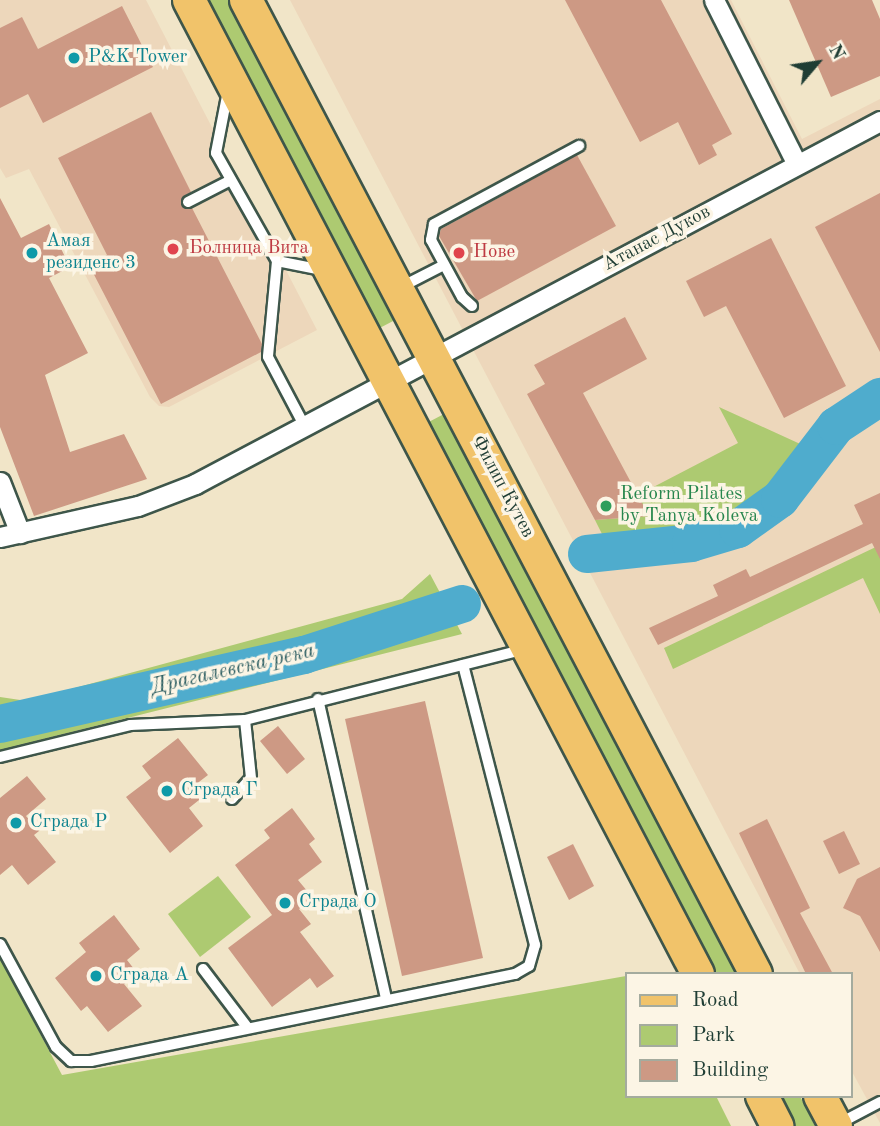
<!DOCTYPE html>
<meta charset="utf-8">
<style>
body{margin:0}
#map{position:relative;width:880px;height:1126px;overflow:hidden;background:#f1e5c8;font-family:"Old Standard TT",serif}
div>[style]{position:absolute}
.built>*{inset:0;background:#edd7bb}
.green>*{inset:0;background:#adca71}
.river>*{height:38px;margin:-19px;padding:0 19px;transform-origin:19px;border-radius:19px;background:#4faccd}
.building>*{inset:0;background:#cd9984}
.roads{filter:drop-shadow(2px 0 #3e564a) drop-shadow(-2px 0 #3e564a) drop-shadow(0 2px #3e564a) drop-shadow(0 -2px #3e564a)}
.lane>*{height:10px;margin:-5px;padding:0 5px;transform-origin:5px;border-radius:5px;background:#fff}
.street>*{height:19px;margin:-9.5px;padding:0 9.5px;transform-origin:9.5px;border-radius:9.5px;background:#fff}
.primary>*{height:32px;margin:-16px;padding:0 16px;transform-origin:16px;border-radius:16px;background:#f1c36a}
.dots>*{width:19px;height:19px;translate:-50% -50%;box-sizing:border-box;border:4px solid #fcf5e5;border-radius:50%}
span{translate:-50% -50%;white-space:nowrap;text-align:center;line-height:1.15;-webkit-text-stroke:7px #fcf5e5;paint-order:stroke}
.culture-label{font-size:19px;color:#0d838f}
.left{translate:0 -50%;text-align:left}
.street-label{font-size:19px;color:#1f3d34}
.health-label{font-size:19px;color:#be3a42}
.leisure-label{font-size:19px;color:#27864d}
.water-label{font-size:21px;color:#2d5e62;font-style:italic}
.legend{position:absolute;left:625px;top:972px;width:228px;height:126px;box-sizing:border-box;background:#fcf5e5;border:2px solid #a4ab9e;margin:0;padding:9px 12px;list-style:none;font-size:21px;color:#1f3d34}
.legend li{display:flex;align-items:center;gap:14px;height:35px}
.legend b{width:35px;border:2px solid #a4ab9e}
.north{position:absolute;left:782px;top:28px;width:70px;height:70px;-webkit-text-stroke:5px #fcf5e5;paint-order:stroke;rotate:61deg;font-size:19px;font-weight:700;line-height:28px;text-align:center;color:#1f3d34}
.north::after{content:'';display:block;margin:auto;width:24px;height:32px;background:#1f3d34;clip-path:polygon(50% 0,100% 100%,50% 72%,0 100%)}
</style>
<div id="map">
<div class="built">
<div style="clip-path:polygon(0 0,146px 0,317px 330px,169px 407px,159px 406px,150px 397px,29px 169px,6px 178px,0 168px)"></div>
<div style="clip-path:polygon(290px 0,731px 0,802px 139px,880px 99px,880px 1123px,850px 1068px,850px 974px,800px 974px)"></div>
</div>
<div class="green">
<div style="clip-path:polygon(202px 0,229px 0,395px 320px,374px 331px)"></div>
<div style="clip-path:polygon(719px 407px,809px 448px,794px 474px,766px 502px,731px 526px,696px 536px,606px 542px,595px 520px,648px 516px,638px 495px,738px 443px)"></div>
<div style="clip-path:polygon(444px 414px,736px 974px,708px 974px,423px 425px)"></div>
<div style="clip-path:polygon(880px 545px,880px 614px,863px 578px,673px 669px,664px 648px)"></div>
<div style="clip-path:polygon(430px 574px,462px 634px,0 750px,0 697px,27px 701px,402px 599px)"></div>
<div style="clip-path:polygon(218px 876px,251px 917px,200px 957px,168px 914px)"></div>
<div style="clip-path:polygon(0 958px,62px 1075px,626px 976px,626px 1096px,716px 1096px,731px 1126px,0 1126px)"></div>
<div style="clip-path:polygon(772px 1096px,800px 1096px,815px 1126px,787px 1126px)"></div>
</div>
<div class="river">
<div style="left:587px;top:554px;width:105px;rotate:-6deg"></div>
<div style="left:691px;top:543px;width:49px;rotate:-16.6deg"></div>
<div style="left:738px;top:529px;width:52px;rotate:-35.5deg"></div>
<div style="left:780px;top:499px;width:92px;rotate:-52.5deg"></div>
<div style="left:836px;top:426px;width:53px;rotate:-33.4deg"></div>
<div style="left:0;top:724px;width:312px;rotate:-12.8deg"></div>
<div style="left:304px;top:655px;width:166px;rotate:-17.9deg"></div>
</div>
<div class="building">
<div style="clip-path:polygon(565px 0,661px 0,732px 134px,712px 145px,717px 155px,699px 165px,678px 122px,640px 142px)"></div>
<div style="clip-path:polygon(789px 0,872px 0,880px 19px,880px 76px,831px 97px)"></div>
<div style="clip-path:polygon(122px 6px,153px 67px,43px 123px,28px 94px,0 108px,0 28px,22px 17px,38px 49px)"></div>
<div style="clip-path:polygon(151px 112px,191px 192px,182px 197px,181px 205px,192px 208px,262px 344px,261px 352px,161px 404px,89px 265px,107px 255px,58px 158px)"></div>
<div style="clip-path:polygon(577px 155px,616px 226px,477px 301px,439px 236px,441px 229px)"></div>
<div style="clip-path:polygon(880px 193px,880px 352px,815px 227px)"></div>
<div style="clip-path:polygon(0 198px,21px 238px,49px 224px,70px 267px,49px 278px,88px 353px,45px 375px,70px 452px,124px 434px,147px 479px,34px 516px,0 427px)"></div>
<div style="clip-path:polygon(771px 238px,846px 386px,784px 418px,726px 306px,704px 317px,686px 281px)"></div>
<div style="clip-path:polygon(625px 317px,647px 359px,583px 393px,649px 516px,595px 520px,527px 394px,545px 384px,534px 365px)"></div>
<div style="clip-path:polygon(880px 493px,880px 559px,872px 543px,658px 645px,649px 628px,718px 596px,713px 585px,746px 569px,750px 577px,863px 524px,854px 505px)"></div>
<div style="clip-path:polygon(425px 701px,483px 958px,402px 976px,345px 719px)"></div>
<div style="clip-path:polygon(278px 726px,305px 759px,287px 774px,260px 741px)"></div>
<div style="clip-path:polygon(178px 738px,208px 775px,195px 785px,204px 796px,189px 808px,203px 826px,170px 853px,126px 797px,151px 778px,142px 766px)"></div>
<div style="clip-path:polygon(27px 776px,46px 799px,26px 816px,39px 831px,34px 835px,56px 862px,28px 885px,12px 865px,0 875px,0 798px)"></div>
<div style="clip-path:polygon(292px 808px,315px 839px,309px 844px,322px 862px,298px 880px,313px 898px,299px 909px,311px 924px,300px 932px,334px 976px,317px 988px,310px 978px,272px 1007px,228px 948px,272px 915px,235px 865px,270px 838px,264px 830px)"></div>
<div style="clip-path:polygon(767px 819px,810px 908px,800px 913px,833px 974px,806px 974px,739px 833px)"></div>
<div style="clip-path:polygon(844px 831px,860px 864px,839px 874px,823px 841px)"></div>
<div style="clip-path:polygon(573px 844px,594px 886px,569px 900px,547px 857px)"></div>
<div style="clip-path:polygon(880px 867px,880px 952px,860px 916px,843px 908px,857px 879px)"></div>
<div style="clip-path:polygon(114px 915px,140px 949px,127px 960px,138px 974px,124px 984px,142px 1006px,108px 1032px,87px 1006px,81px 1011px,55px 978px,86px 952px,79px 943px)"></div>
</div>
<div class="roads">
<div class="lane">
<div style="left:228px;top:91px;width:63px;rotate:101deg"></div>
<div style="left:216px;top:153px;width:124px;rotate:60.5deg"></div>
<div style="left:277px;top:261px;width:46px;rotate:11.3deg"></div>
<div style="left:188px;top:202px;width:48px;rotate:-27.1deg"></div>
<div style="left:277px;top:261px;width:96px;rotate:95.4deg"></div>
<div style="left:268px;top:357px;width:77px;rotate:62.1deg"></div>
<div style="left:401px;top:287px;width:48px;rotate:-27.1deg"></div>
<div style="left:472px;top:306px;width:13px;rotate:-138deg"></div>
<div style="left:462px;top:297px;width:65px;rotate:-118.5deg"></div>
<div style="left:431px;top:240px;width:16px;rotate:-79deg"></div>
<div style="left:434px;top:224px;width:165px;rotate:-28.3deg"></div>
<div style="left:318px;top:699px;width:308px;rotate:77.2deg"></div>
<div style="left:0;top:757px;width:134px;rotate:-13.8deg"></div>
<div style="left:130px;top:725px;width:115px;rotate:-2.5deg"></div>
<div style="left:245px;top:720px;width:289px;rotate:-14.2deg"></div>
<div style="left:232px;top:799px;width:28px;rotate:-48deg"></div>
<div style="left:251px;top:778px;width:58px;rotate:-95.9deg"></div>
<div style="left:0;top:944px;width:117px;rotate:61.5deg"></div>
<div style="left:56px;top:1047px;width:21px;rotate:43deg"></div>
<div style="left:71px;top:1061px;width:20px"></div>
<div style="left:91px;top:1061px;width:433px;rotate:-11.6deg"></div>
<div style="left:515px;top:974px;width:16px;rotate:-30deg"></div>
<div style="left:529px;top:966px;width:22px;rotate:-74deg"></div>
<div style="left:535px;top:945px;width:289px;rotate:-104.4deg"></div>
<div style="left:203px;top:969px;width:73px;rotate:52.8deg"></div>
<div style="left:840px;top:1123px;width:45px;rotate:-27.7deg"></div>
</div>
<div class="street">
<div style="left:714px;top:0;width:184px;rotate:63.2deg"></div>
<div style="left:0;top:482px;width:55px;rotate:68.6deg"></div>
<div style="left:0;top:537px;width:141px;rotate:-12.7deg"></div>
<div style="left:138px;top:506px;width:61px;rotate:-21.1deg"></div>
<div style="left:195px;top:484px;width:775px;rotate:-27.92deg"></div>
</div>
<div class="primary">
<div style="left:189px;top:0;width:1099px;rotate:62.41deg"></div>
<div style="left:246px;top:0;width:1099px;rotate:62.36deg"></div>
<div style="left:762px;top:1096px;width:34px;rotate:63deg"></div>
<div style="left:820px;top:1096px;width:34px;rotate:62deg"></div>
</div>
</div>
<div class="dots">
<div style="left:74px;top:58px;background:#0f9aa8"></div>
<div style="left:173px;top:249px;background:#e0444e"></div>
<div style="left:32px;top:253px;background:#0f9aa8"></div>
<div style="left:459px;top:253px;background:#e0444e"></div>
<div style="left:606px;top:506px;background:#2e9e5b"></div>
<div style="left:167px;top:791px;background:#0f9aa8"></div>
<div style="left:16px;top:823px;background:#0f9aa8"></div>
<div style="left:285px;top:903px;background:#0f9aa8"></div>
<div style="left:96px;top:976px;background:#0f9aa8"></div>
</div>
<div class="culture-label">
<span class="left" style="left:88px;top:58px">P&amp;K Tower</span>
<span class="left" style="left:46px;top:253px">Амая<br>резиденс 3</span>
<span class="left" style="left:181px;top:791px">Сграда Г</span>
<span class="left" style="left:30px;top:823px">Сграда Р</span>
<span class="left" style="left:299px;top:903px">Сграда О</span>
<span class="left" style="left:110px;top:976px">Сграда А</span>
</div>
<div class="street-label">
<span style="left:657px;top:239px;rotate:-28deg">Атанас Дуков</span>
<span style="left:502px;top:487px;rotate:62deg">Филип Кутев</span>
</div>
<div class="health-label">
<span class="left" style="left:189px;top:249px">Болница Вита</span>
<span class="left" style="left:473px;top:253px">Нове</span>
</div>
<div class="leisure-label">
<span class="left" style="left:620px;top:506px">Reform Pilates<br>by Tanya Koleva</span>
</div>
<div class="water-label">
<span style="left:233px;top:670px;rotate:-13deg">Драгалевска река</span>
</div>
<ul class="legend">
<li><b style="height:9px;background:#f1c36a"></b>Road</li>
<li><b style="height:19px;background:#adca71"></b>Park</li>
<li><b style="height:19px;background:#cd9984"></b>Building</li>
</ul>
<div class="north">N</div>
</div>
